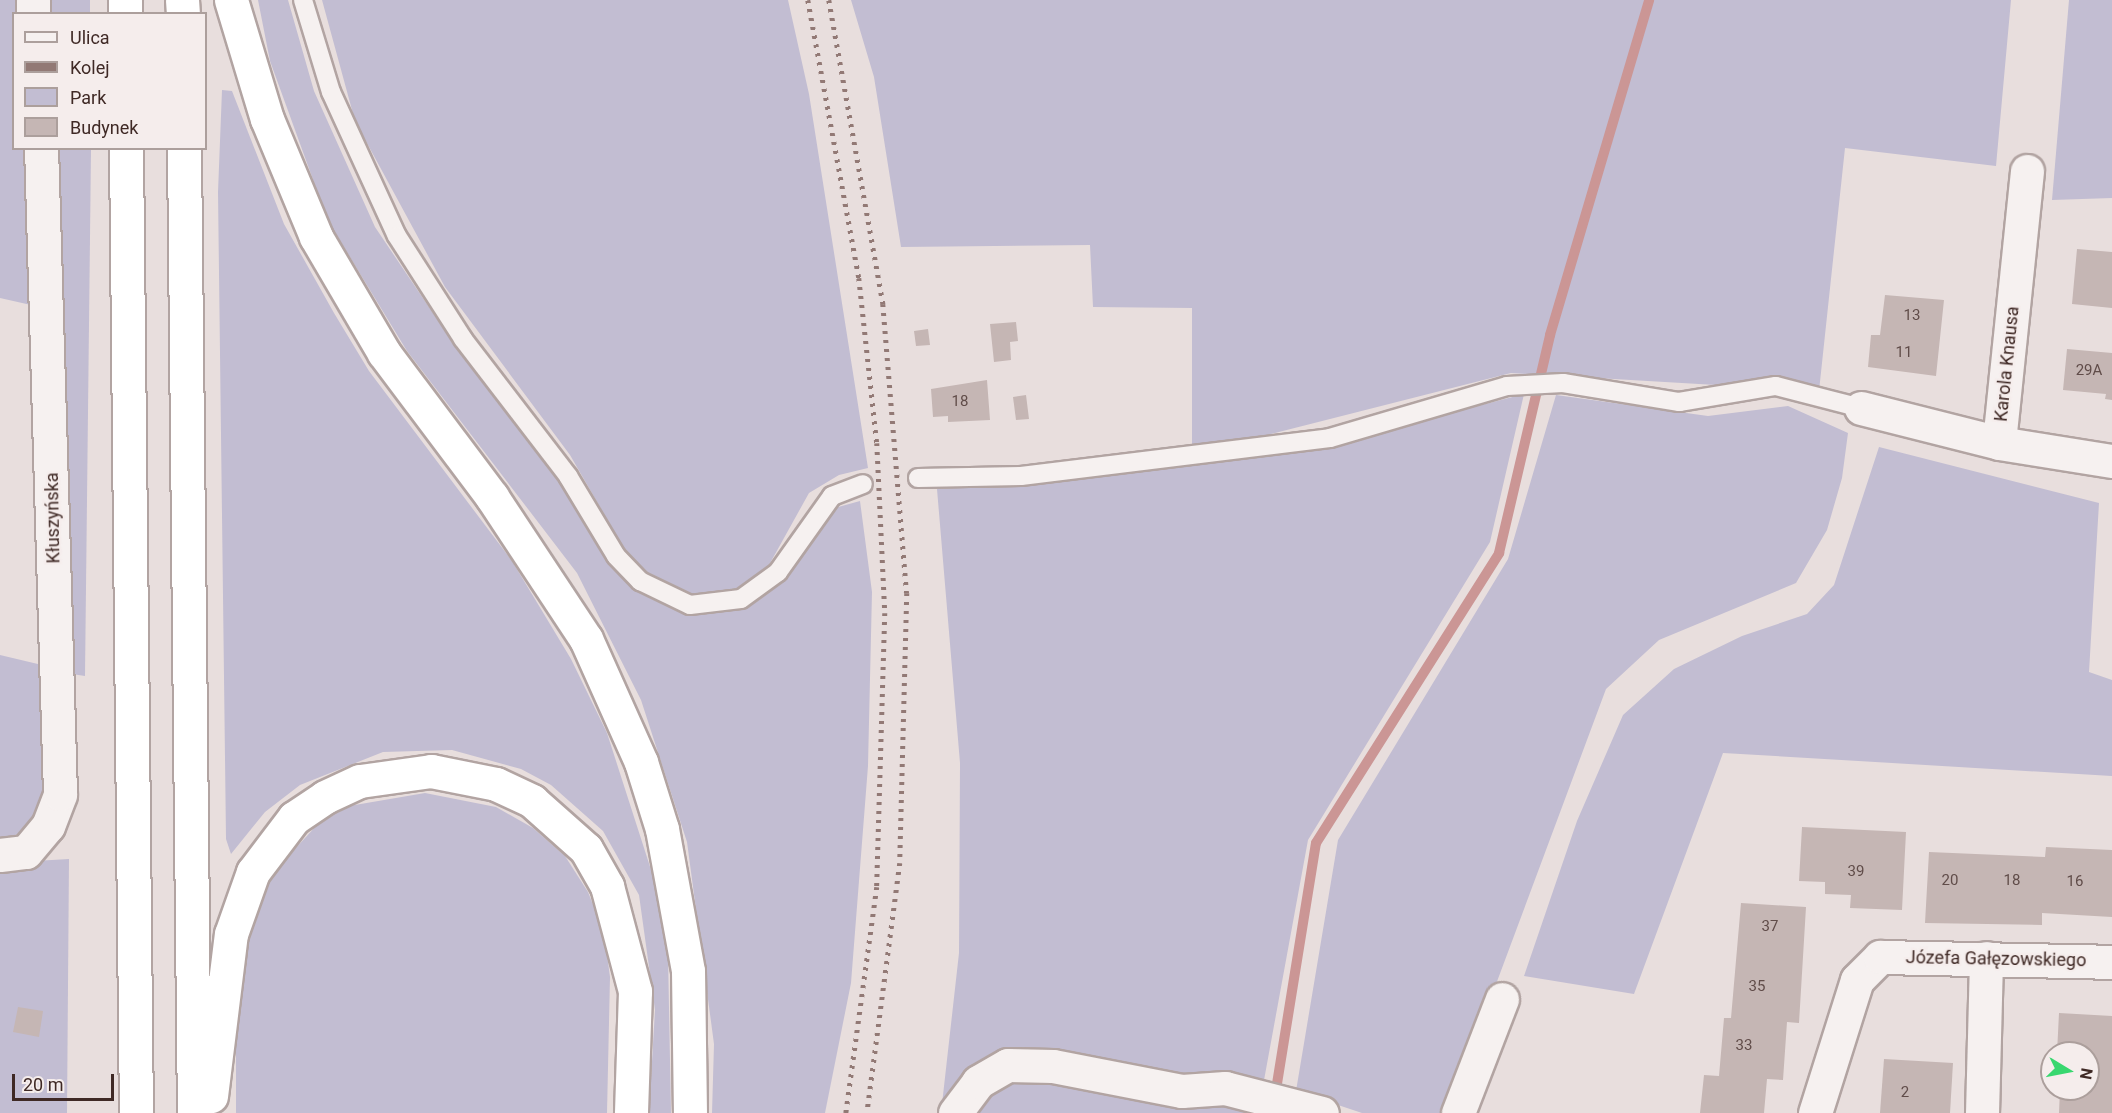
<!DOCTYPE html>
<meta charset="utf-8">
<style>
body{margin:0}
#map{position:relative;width:2112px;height:1113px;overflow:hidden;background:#e8dedd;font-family:Roboto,sans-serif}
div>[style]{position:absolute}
.green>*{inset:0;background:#c2bdd2}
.stream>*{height:10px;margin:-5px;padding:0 5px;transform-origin:5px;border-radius:5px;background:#cb9695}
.building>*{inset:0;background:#c5b6b4}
.roads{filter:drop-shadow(2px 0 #b2a4a2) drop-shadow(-2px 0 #b2a4a2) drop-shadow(0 2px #b2a4a2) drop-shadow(0 -2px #b2a4a2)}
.service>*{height:18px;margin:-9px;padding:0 9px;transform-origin:9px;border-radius:9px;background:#f6f1f0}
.minor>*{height:33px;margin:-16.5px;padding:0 16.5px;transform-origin:16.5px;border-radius:16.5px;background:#f6f1f0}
.motorway>*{height:33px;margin:-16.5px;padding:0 16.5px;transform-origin:16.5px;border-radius:16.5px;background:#fff}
.rail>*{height:4.5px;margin-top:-2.25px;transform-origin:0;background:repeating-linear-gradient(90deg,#927975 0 3px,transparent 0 9px)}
span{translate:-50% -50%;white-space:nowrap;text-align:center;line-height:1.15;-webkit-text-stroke:4.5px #f5edec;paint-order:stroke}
.number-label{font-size:15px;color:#604c49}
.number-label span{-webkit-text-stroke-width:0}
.street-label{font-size:18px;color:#3f2925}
.legend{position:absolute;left:12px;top:12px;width:195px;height:138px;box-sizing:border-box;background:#f5edec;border:2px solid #ac9f9c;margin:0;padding:8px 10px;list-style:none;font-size:18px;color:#3f2925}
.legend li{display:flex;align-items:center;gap:12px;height:30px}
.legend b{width:30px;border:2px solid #ac9f9c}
.north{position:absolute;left:2040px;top:1041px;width:60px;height:60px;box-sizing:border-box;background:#f5edec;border:2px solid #ac9f9c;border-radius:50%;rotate:100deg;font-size:16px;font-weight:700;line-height:24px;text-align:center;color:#3f2925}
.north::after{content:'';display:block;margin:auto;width:21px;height:27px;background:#38d76f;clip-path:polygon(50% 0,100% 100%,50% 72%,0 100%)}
.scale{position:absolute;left:12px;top:1074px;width:102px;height:27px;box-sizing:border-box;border:3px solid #3f2925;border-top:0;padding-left:8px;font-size:18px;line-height:21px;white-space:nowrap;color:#3f2925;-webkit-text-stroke:4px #f5edec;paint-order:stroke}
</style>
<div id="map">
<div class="green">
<div style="clip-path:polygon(0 0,22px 0,23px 13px,14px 14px,14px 148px,28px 149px,31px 305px,0 298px)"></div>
<div style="clip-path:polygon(40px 0,90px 0,90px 13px,41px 13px)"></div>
<div style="clip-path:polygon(258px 0,288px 0,314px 91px,375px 227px,441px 325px,557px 474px,596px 541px,642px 593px,689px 613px,733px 611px,767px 594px,793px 569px,831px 509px,860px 501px,872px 592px,868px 766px,851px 983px,825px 1113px,712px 1113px,714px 1044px,687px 842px,641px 700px,577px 573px,407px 351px,328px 221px,270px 61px)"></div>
<div style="clip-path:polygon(322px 0,788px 0,809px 94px,868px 468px,839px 475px,809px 493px,764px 574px,726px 596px,673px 593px,638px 573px,570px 455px,445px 287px,355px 121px)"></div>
<div style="clip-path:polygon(851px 0,2011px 0,1996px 166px,1845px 148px,1819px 391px,1511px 373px,1259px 437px,1192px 447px,1192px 308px,1093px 307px,1090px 245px,901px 247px,874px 77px)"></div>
<div style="clip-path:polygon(2069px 0,2112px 0,2112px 198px,2052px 200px)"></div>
<div style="clip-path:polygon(222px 90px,232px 91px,284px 224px,334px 313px,369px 371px,512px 561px,571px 659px,607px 733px,654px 879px,668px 955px,671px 1113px,649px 1113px,655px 1010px,639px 895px,603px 831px,551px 785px,521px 769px,452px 750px,383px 752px,300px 785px,265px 812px,231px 854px,226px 839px,218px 192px)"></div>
<div style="clip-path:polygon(47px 149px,91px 149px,85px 676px,65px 673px)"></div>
<div style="clip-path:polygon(1524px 394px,1490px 542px,1308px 840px,1258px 1113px,941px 1113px,959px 953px,960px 763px,937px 489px,1041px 482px,1393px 428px)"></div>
<div style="clip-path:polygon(1556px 395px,1708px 416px,1788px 406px,1848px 433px,1842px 478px,1827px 530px,1796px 583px,1659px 640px,1606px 689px,1448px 1113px,1362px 1113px,1296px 1091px,1338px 840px,1508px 559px)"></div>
<div style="clip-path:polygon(1879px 447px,2099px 503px,2089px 672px,2112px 680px,2112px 776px,1723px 753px,1634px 994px,1524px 976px,1577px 821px,1623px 715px,1674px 669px,1742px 636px,1807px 614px,1834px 585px)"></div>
<div style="clip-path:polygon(0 655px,42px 665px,46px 791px,38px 823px,0 843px)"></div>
<div style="clip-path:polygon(425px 793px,496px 807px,533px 828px,565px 856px,588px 892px,604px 932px,610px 977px,607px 1113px,236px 1113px,236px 984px,251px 914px,270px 876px,317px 825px,349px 806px)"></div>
<div style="clip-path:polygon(69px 859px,67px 1113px,0 1113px,0 863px)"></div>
</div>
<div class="stream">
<div style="left:1275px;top:1096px;width:256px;rotate:-80.8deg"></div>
<div style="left:1316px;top:843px;width:343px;rotate:-57.7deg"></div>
<div style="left:1499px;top:553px;width:224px;rotate:-76.8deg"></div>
<div style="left:1550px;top:335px;width:349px;rotate:-73.5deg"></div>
</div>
<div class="building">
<div style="clip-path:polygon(2077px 249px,2112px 252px,2112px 308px,2072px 304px)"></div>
<div style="clip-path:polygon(1885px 295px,1944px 300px,1936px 376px,1868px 367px,1871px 335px,1880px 335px)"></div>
<div style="clip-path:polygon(1016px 322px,1018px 341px,1010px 342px,1011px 360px,994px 362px,990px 324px)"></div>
<div style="clip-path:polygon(928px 329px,930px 345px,916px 346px,914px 331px)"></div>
<div style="clip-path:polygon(2067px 349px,2112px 353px,2112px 400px,2105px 399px,2106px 394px,2063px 390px)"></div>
<div style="clip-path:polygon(987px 380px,990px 420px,948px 422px,948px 416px,933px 417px,931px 389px)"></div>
<div style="clip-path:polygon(1026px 395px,1029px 419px,1016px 420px,1013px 397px)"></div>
<div style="clip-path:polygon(1802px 827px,1906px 832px,1902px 910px,1850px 908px,1851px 895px,1825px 894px,1825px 882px,1799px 881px)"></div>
<div style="clip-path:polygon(2046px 847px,2112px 850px,2112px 917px,2042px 913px,2042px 925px,1925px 923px,1929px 852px,2045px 857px)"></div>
<div style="clip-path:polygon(1741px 903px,1806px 907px,1799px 1023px,1787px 1022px,1783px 1080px,1767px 1079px,1764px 1113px,1700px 1113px,1704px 1075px,1719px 1076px,1724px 1018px,1731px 1018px)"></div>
<div style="clip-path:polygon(18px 1007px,43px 1011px,39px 1037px,13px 1032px)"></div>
<div style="clip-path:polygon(2059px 1013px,2112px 1016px,2112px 1113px,2059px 1113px,2060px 1089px,2088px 1089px,2088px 1053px,2057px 1053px)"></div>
<div style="clip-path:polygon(1884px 1059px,1953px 1063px,1950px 1113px,1880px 1113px)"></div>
</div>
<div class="roads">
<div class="service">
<div style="left:303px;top:0;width:96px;rotate:73.1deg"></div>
<div style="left:331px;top:92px;width:158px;rotate:65.4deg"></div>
<div style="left:397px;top:236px;width:122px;rotate:57.3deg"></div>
<div style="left:463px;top:339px;width:173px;rotate:52.5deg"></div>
<div style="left:568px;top:476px;width:93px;rotate:59deg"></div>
<div style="left:616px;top:556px;width:35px;rotate:46deg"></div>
<div style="left:640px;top:581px;width:55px;rotate:25.6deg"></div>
<div style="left:690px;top:605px;width:51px;rotate:-6.7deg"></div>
<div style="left:741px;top:599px;width:46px;rotate:-36.1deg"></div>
<div style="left:778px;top:572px;width:93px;rotate:-54.6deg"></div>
<div style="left:832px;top:496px;width:33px;rotate:-21deg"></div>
<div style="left:918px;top:478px;width:103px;rotate:-1.1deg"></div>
<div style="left:1021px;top:476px;width:311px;rotate:-7deg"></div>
<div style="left:1330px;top:438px;width:184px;rotate:-16.4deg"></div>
<div style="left:1507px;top:386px;width:56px;rotate:-3.1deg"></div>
<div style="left:1563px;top:383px;width:118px;rotate:9.3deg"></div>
<div style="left:1679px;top:402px;width:98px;rotate:-9.4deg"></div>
<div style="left:1776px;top:386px;width:88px;rotate:14.5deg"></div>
</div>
<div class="minor">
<div style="left:33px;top:0;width:14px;rotate:90deg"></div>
<div style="left:2027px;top:171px;width:273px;rotate:95.9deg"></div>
<div style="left:1999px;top:443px;width:114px;rotate:9.1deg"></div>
<div style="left:1861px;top:408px;width:142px;rotate:14.2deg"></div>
<div style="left:0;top:855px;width:26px;rotate:-7deg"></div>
<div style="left:26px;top:852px;width:34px;rotate:-50deg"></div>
<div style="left:48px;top:826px;width:34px;rotate:-69deg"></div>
<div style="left:60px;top:794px;width:646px;rotate:-91.68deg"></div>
<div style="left:955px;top:1113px;width:39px;rotate:-53deg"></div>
<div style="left:978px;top:1082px;width:34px;rotate:-30deg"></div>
<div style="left:1008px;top:1065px;width:45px;rotate:1.3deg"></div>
<div style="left:1053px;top:1066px;width:131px;rotate:11deg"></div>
<div style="left:1182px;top:1091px;width:43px;rotate:-4deg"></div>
<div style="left:1225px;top:1088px;width:100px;rotate:14.5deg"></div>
<div style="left:1458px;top:1113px;width:122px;rotate:-68.9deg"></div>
<div style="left:1815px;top:1113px;width:139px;rotate:-72.5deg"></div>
<div style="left:1857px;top:980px;width:33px;rotate:-45deg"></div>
<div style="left:1880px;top:957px;width:232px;rotate:1.2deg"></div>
<div style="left:1982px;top:1113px;width:155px;rotate:-88.5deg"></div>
</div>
<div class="motorway">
<div style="left:125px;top:0;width:14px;rotate:90deg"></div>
<div style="left:182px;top:0;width:14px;rotate:86deg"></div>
<div style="left:231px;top:0;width:124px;rotate:73.2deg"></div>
<div style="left:267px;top:119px;width:128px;rotate:67.4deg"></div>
<div style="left:316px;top:237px;width:134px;rotate:59.6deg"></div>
<div style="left:384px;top:353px;width:180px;rotate:53.1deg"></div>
<div style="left:492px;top:497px;width:170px;rotate:56.5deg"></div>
<div style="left:586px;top:639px;width:135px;rotate:65.9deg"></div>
<div style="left:641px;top:762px;width:70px;rotate:72.6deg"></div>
<div style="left:662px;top:829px;width:144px;rotate:79.6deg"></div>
<div style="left:688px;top:971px;width:142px;rotate:89.2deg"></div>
<div style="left:126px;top:148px;width:965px;rotate:89.41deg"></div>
<div style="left:184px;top:148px;width:965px;rotate:89.41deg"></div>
<div style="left:211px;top:1096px;width:163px;rotate:-83deg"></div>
<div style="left:231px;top:934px;width:66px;rotate:-70.5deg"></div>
<div style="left:253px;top:872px;width:68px;rotate:-52.8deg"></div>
<div style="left:294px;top:818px;width:37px;rotate:-34deg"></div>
<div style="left:325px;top:797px;width:38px;rotate:-25deg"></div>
<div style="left:360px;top:781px;width:72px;rotate:-8deg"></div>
<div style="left:431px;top:771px;width:66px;rotate:11.3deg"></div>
<div style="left:496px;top:784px;width:40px;rotate:25deg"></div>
<div style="left:532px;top:801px;width:72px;rotate:41.6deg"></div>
<div style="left:586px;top:849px;width:43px;rotate:60.4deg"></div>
<div style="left:607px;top:886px;width:109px;rotate:75.1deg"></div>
<div style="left:635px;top:991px;width:122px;rotate:91.9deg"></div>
</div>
</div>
<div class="rail">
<div style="left:808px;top:0;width:283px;rotate:79.6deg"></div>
<div style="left:859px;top:278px;width:166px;rotate:83.8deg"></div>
<div style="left:877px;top:443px;width:170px;rotate:87.3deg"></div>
<div style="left:885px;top:613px;width:274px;rotate:91.7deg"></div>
<div style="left:877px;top:887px;width:228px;rotate:97.8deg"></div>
<div style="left:829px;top:0;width:309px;rotate:79.9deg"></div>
<div style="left:883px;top:304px;width:290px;rotate:85.3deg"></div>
<div style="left:907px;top:593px;width:270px;rotate:91.5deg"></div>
<div style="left:900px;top:863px;width:252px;rotate:97.5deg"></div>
</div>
<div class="number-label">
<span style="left:1912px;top:316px">13</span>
<span style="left:1904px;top:353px">11</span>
<span style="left:2089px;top:371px">29A</span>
<span style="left:960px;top:402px">18</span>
<span style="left:1856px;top:872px">39</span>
<span style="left:1950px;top:881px">20</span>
<span style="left:2012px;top:881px">18</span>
<span style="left:2075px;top:882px">16</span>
<span style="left:1770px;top:927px">37</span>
<span style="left:1757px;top:987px">35</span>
<span style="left:1744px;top:1046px">33</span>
<span style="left:1905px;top:1093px">2</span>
</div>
<div class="street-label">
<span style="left:2007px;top:364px;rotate:-84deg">Karola Knausa</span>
<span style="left:53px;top:518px;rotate:-91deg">Kłuszyńska</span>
<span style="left:1996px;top:959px;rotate:1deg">Józefa Gałęzowskiego</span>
</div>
<ul class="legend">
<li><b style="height:8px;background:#f6f1f0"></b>Ulica</li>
<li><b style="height:8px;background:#927975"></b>Kolej</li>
<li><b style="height:16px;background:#c2bdd2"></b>Park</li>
<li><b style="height:16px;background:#c5b6b4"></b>Budynek</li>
</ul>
<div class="north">N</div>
<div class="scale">20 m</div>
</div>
